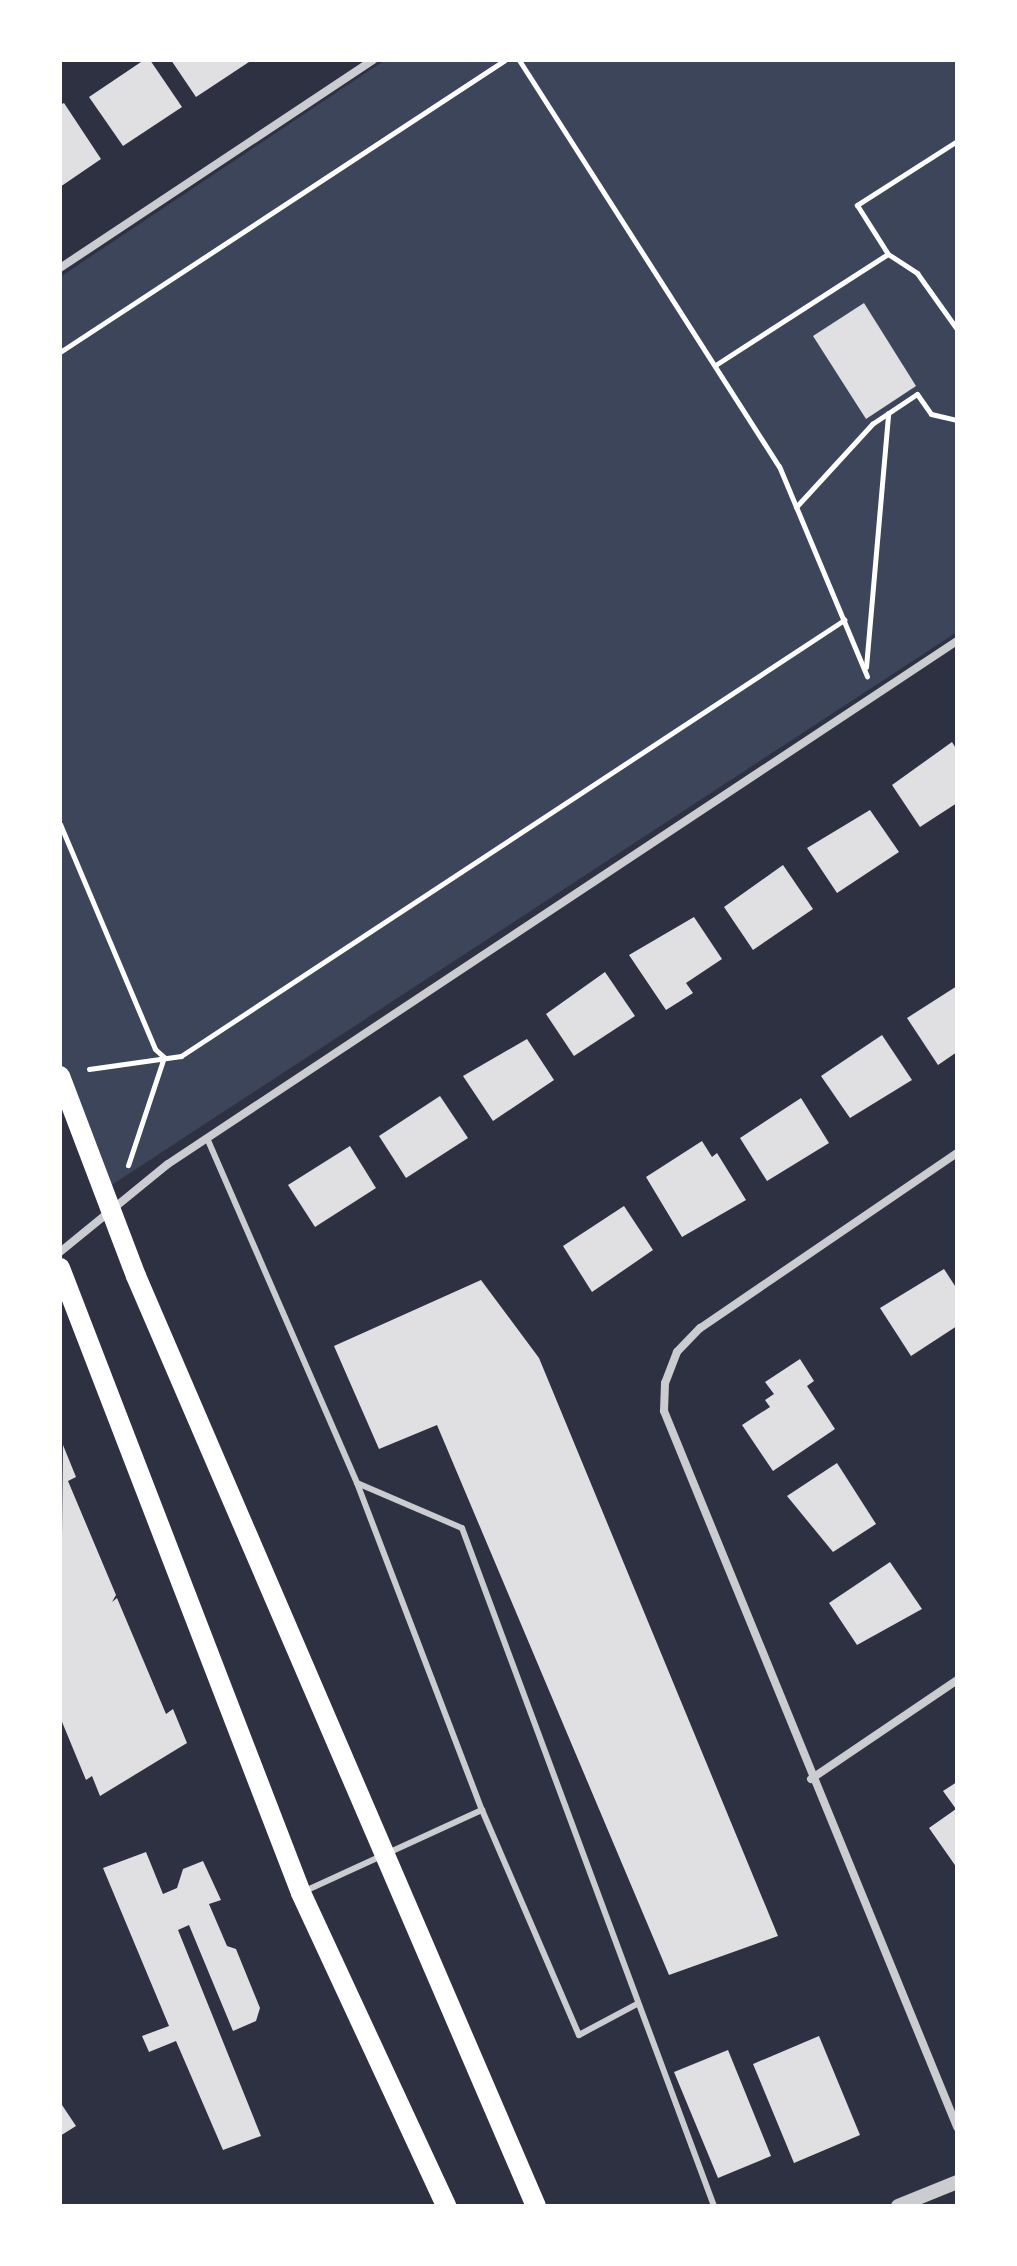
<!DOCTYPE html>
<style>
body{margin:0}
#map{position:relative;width:1017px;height:2266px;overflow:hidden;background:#2d3142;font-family:Overpass,sans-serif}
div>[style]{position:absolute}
.green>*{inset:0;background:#3c4559}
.building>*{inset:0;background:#e0e0e3}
.path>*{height:5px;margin:-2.5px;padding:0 2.5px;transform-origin:2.5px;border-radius:2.5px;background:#fff}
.service>*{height:6px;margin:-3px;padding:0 3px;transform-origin:3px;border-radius:3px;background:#caccd0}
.minor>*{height:8px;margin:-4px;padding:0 4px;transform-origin:4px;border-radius:4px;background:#caccd0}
.tertiary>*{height:14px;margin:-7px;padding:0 7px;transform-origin:7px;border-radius:7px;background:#caccd0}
.primary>*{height:20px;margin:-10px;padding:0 10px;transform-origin:10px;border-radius:10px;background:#fff}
span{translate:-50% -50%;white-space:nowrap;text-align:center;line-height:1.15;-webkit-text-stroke:6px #fff;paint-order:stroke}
.frame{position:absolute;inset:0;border:62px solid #fff;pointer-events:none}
</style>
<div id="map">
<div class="green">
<div style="clip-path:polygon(385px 60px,957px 60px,957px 632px,104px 1190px,60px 1084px,60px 277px)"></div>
</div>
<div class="building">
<div style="clip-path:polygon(144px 60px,150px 60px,182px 107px,123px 146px,89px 97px)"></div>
<div style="clip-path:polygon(171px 60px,252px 60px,196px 97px)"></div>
<div style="clip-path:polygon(64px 103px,101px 159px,60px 187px,60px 105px)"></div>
<div style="clip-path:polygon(864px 303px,916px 386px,866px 419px,813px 336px)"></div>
<div style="clip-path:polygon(952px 742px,957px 750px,957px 803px,920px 827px,892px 785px)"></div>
<div style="clip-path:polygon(870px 810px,899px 852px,837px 893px,807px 848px)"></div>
<div style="clip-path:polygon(783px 865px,813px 909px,753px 950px,724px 907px)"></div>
<div style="clip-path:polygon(694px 917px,722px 959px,686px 983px,693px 993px,666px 1010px,629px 955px)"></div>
<div style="clip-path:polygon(605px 972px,635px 1016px,574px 1056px,546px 1014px)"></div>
<div style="clip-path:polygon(957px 986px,957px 1052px,938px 1065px,907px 1018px)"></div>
<div style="clip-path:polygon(882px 1035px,912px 1080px,850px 1118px,821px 1076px)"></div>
<div style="clip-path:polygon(527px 1039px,554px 1080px,493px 1121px,463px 1076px)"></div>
<div style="clip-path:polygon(440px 1096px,468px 1138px,406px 1178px,379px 1136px)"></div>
<div style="clip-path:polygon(801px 1098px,829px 1143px,767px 1181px,740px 1138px)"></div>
<div style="clip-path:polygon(702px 1141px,712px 1157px,717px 1153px,746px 1200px,682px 1237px,646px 1177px)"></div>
<div style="clip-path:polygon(350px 1146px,376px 1188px,315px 1227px,288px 1185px)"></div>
<div style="clip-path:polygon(624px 1206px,653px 1250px,592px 1292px,563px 1246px)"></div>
<div style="clip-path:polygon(944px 1269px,957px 1289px,957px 1326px,911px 1356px,880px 1308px)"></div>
<div style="clip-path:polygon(481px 1280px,539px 1358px,778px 1936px,669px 1975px,437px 1425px,379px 1449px,334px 1346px)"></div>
<div style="clip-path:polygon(800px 1359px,814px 1381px,807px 1386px,835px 1429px,773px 1471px,742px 1425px,770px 1407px,765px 1400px,774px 1394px,765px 1382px)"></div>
<div style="clip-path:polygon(63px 1445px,76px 1477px,68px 1481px,116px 1595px,112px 1602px,117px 1598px,166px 1714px,173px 1709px,187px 1743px,100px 1796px,92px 1776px,86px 1780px,60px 1717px)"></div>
<div style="clip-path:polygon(837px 1463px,876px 1524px,833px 1552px,787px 1496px)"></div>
<div style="clip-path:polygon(890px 1562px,922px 1609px,857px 1645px,829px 1603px)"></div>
<div style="clip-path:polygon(957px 1782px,957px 1868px,929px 1828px,956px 1809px,943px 1791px)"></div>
<div style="clip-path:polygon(146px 1852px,163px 1894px,177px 1888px,183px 1869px,203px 1861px,221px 1900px,209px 1904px,227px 1946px,236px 1949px,260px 2008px,256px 2021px,233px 2031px,189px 1925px,178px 1930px,261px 2136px,223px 2150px,176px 2041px,149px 2052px,142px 2036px,169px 2026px,103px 1868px)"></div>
<div style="clip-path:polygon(819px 2036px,860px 2135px,794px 2163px,753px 2064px)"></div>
<div style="clip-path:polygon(728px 2050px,771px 2156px,718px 2178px,674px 2072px)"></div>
<div style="clip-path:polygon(60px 2102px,76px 2126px,60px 2136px)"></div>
</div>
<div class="path">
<div style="left:519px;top:60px;width:482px;rotate:57.4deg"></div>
<div style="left:779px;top:466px;width:228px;rotate:67.3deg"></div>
<div style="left:957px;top:141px;width:119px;rotate:147.4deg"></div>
<div style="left:857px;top:205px;width:58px;rotate:57.7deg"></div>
<div style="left:888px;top:254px;width:35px;rotate:33deg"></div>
<div style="left:917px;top:273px;width:69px;rotate:54.5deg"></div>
<div style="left:60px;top:352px;width:532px;rotate:-33.27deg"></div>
<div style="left:717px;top:364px;width:203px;rotate:-32.8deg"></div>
<div style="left:796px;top:507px;width:113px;rotate:-47.5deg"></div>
<div style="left:872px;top:424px;width:54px;rotate:-33.7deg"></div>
<div style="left:917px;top:394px;width:24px;rotate:55deg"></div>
<div style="left:931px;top:414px;width:27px;rotate:13deg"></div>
<div style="left:866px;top:667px;width:255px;rotate:-85deg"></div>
<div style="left:60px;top:824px;width:244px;rotate:67.1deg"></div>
<div style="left:155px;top:1049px;width:12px;rotate:42deg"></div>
<div style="left:164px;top:1057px;width:114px;rotate:108.4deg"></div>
<div style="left:89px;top:1069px;width:93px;rotate:-8deg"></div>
<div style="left:181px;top:1056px;width:794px;rotate:-33.33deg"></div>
</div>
<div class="service">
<div style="left:207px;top:1138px;width:376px;rotate:66.5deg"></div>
<div style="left:357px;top:1483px;width:114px;rotate:23.2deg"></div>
<div style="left:462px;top:1528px;width:723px;rotate:69.61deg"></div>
<div style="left:357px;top:1483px;width:350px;rotate:69.1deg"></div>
<div style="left:482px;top:1810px;width:245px;rotate:66.7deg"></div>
<div style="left:579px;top:2035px;width:66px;rotate:-28.1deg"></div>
<div style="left:305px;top:1891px;width:195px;rotate:-24.6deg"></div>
</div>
<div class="minor">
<div style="left:60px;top:268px;width:376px;rotate:-33.6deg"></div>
<div style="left:957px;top:1153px;width:311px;rotate:145.7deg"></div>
<div style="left:700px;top:1328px;width:33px;rotate:134deg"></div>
<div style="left:677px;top:1352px;width:33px;rotate:111deg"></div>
<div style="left:665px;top:1383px;width:28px;rotate:92deg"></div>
<div style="left:664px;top:1411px;width:774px;rotate:67.74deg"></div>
<div style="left:60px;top:1252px;width:139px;rotate:-39.2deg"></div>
<div style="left:168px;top:1164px;width:947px;rotate:-33.54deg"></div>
<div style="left:811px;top:1779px;width:176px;rotate:-34.1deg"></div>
</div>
<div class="tertiary">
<div style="left:898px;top:2206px;width:64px;rotate:-22.1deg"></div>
</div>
<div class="primary">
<div style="left:60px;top:1076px;width:214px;rotate:69.2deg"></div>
<div style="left:136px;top:1276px;width:1012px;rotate:66.73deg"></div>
<div style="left:60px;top:1268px;width:670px;rotate:68.91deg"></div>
<div style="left:301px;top:1893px;width:345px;rotate:65.1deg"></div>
</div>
<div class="frame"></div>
</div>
